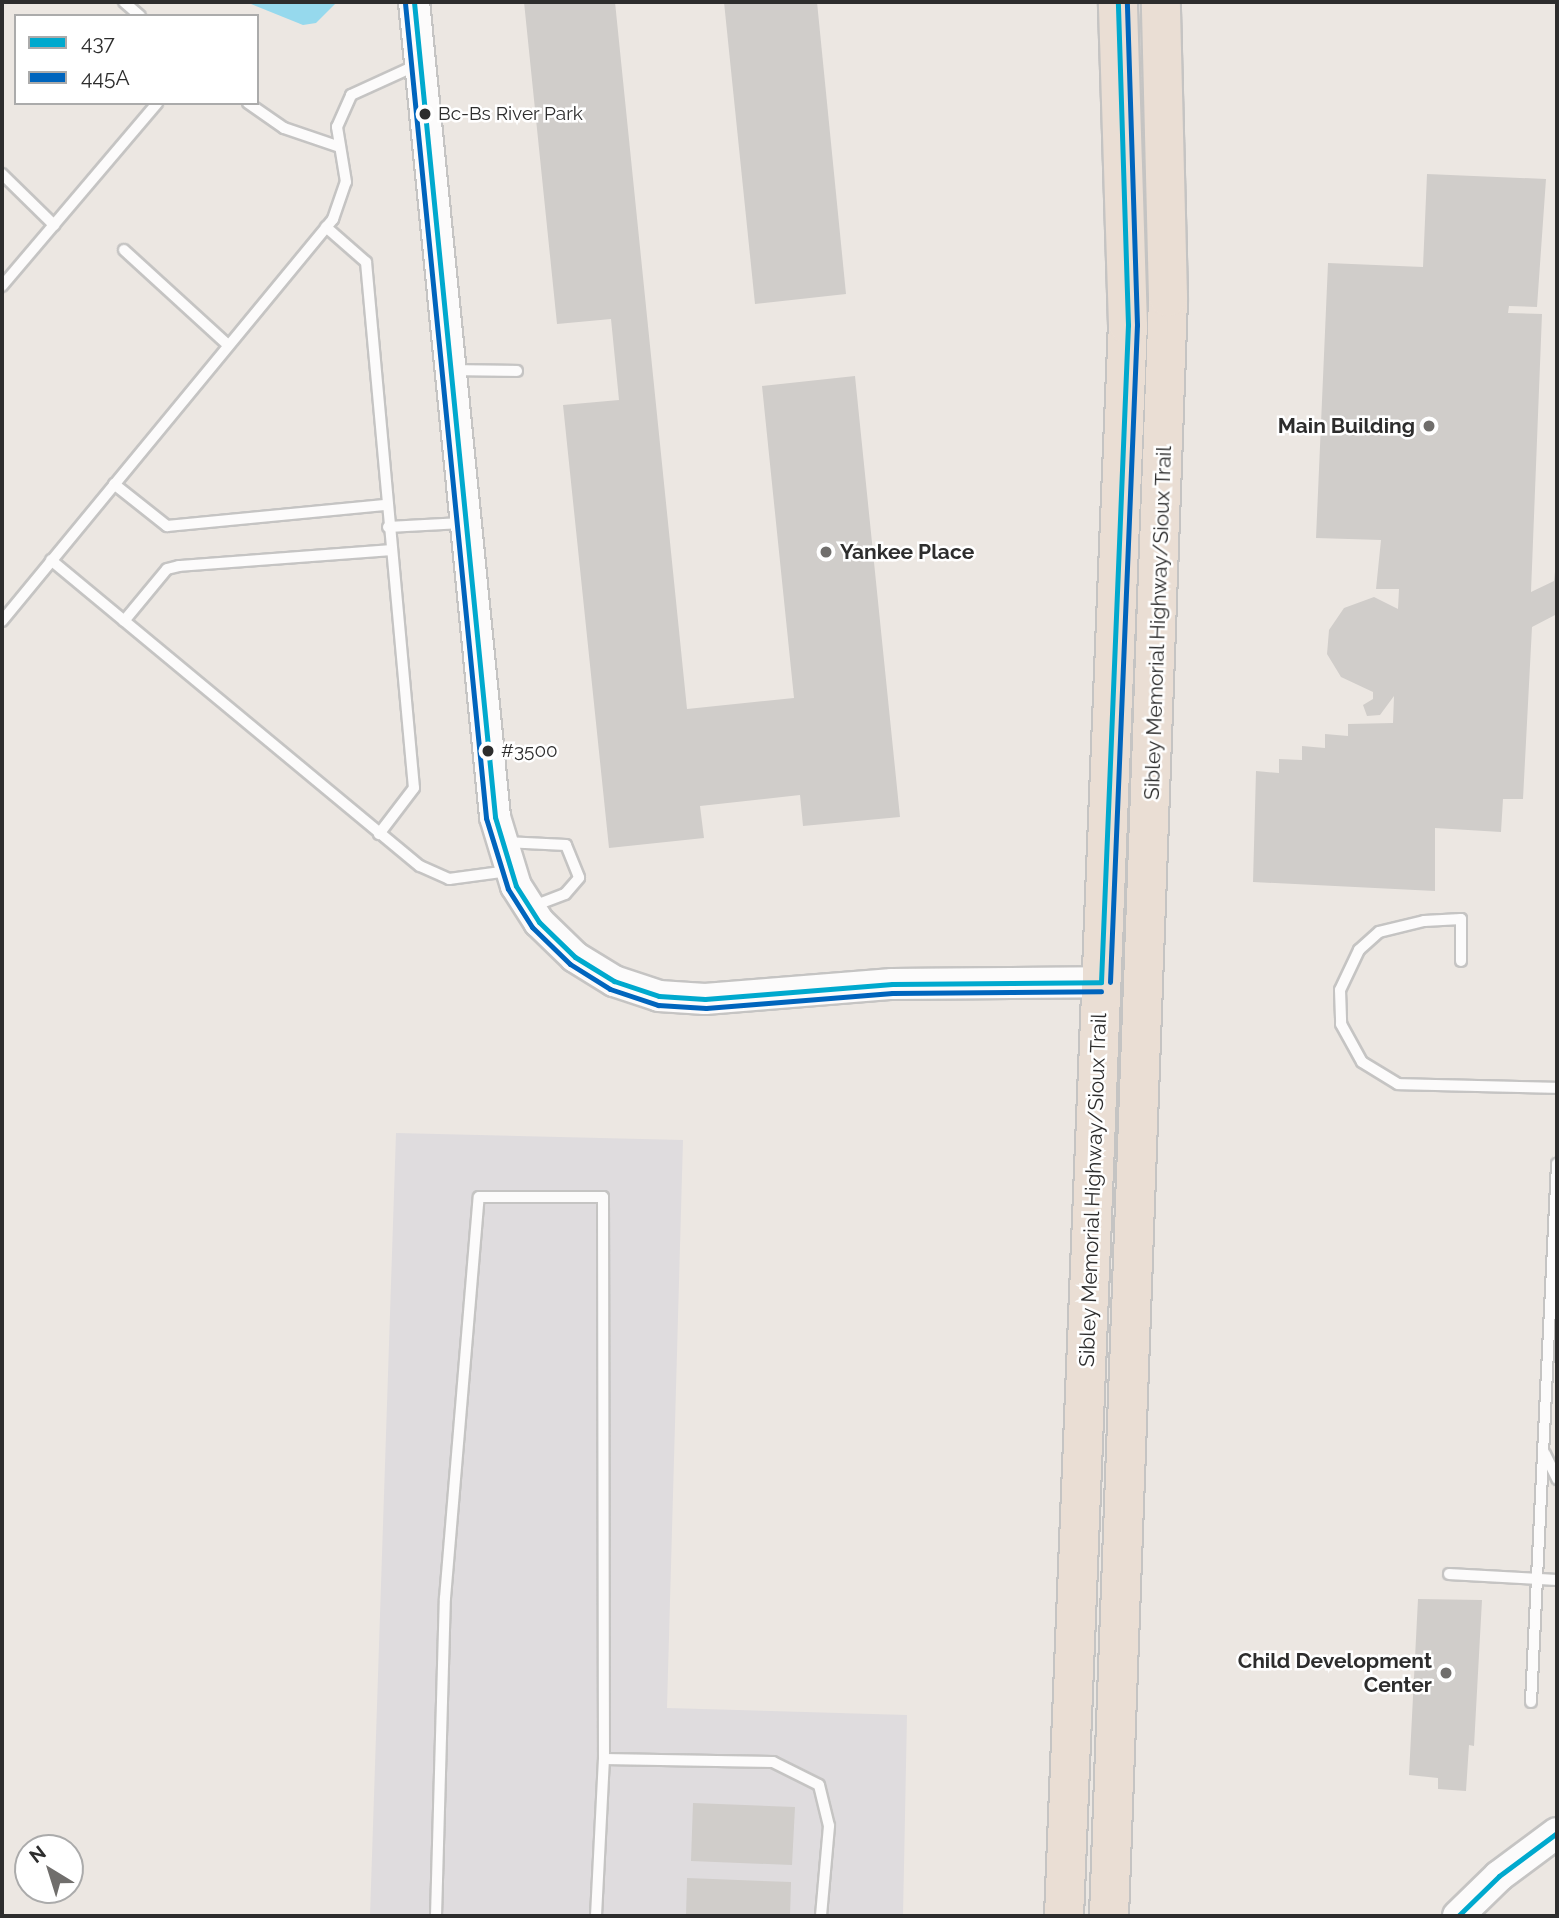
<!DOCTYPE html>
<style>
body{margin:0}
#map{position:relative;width:1559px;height:1918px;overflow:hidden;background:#ece7e2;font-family:Raleway,sans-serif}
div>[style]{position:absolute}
.industrial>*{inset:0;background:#dfdcde}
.water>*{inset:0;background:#96d9ed}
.building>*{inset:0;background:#d0cdca}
.roads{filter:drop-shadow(2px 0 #c5c4c3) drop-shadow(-2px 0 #c5c4c3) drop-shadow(0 2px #c5c4c3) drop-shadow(0 -2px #c5c4c3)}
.lane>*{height:10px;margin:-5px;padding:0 5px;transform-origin:5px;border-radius:5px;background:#fcfbfb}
.secondary>*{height:30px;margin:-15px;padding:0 15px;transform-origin:15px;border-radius:15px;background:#fcfbfb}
.highway>*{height:38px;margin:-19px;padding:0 19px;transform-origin:19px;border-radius:19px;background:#eaded4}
.bus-1>*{height:5px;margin:-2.5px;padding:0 2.5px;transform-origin:2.5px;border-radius:2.5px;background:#00a9ce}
.bus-2>*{height:5px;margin:-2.5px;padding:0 2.5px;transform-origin:2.5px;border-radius:2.5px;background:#0065bd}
.dots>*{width:19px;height:19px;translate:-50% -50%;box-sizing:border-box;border:4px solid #fff;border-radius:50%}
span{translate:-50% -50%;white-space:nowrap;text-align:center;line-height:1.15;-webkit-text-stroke:5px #fff;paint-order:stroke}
.bus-label{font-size:19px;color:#2d2d2d}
.left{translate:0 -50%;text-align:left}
.poi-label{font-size:21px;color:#2d2d2d;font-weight:700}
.right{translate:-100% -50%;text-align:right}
.street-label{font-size:21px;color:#2d2d2d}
.frame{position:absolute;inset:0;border:4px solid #2d2d2d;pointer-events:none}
.legend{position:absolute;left:14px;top:14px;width:245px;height:91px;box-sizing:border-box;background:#fff;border:2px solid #ababab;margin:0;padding:9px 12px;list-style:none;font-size:21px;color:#2d2d2d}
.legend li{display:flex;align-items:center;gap:14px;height:35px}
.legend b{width:35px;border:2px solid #ababab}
.north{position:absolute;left:14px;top:1834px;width:70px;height:70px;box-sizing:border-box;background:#fff;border:2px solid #ababab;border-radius:50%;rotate:322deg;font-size:19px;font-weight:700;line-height:28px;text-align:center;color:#2d2d2d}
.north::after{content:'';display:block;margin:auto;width:24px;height:32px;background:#706e6c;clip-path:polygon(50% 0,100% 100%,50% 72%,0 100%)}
</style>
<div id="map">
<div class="industrial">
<div style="clip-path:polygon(396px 1133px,683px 1140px,667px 1708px,907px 1715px,903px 1916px,370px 1916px)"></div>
</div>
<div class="water">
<div style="clip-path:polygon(246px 2px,337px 2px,316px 23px,303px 25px)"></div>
</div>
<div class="building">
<div style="clip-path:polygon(524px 2px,615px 2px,687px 709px,794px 698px,762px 386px,855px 376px,900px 817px,803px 826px,800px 795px,700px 806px,704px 838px,609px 848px,563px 405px,619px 400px,611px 319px,557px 324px)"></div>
<div style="clip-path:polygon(724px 2px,817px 2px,846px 294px,755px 304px)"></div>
<div style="clip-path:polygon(1427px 174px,1546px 179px,1537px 307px,1509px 306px,1508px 313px,1542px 314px,1531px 592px,1554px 581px,1557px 553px,1557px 614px,1532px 627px,1523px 799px,1503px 799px,1501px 832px,1435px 828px,1435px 891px,1253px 882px,1256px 771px,1279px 773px,1279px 759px,1302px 760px,1302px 746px,1325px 748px,1325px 734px,1348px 736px,1348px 724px,1393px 723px,1394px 696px,1380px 715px,1367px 716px,1363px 705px,1373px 699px,1373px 692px,1341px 677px,1327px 654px,1329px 630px,1344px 608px,1374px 597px,1398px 609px,1399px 589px,1376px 589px,1381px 540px,1316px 538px,1328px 263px,1423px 267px)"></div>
<div style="clip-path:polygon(1418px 1599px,1482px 1600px,1474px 1746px,1469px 1745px,1466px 1791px,1438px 1789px,1438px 1778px,1409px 1775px)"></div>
<div style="clip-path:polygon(693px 1803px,795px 1807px,792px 1865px,691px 1861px)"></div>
<div style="clip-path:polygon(687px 1878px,791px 1882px,790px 1916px,686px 1916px)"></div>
</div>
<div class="roads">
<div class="lane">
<div style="left:124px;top:2px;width:21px;rotate:41deg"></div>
<div style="left:248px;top:103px;width:44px;rotate:34.8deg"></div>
<div style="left:284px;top:128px;width:59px;rotate:18.7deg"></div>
<div style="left:2px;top:174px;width:73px;rotate:44.4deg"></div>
<div style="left:326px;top:227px;width:53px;rotate:41.2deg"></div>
<div style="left:366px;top:262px;width:528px;rotate:84.79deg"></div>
<div style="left:414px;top:788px;width:58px;rotate:127.3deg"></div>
<div style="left:124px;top:250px;width:141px;rotate:42.4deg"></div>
<div style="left:2px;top:286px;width:240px;rotate:-49.7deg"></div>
<div style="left:453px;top:370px;width:64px;rotate:0.9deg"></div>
<div style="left:114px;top:484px;width:68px;rotate:38.4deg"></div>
<div style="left:167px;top:526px;width:221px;rotate:-5.5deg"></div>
<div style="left:388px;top:527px;width:74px;rotate:-3.1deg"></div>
<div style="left:51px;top:560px;width:479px;rotate:39.7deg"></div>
<div style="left:420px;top:866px;width:32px;rotate:24deg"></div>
<div style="left:449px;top:879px;width:60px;rotate:-7.7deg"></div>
<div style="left:2px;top:621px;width:521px;rotate:-50.53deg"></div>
<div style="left:333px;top:219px;width:39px;rotate:-71deg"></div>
<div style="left:346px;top:182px;width:56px;rotate:-99.3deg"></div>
<div style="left:337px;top:127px;width:35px;rotate:-66deg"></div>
<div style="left:351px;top:95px;width:75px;rotate:-24.5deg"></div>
<div style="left:124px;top:621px;width:67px;rotate:-50.4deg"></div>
<div style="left:167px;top:569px;width:12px;rotate:-14deg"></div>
<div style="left:179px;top:566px;width:212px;rotate:-4.3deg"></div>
<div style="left:505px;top:842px;width:61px;rotate:2.8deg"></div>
<div style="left:566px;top:845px;width:35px;rotate:68deg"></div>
<div style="left:579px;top:878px;width:21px;rotate:131deg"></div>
<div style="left:565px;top:894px;width:34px;rotate:159deg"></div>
<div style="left:1461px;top:961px;width:42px;rotate:-90deg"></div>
<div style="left:1461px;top:919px;width:37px;rotate:177deg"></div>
<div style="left:1424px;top:921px;width:46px;rotate:166.3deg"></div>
<div style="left:1379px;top:932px;width:27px;rotate:138deg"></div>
<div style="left:1359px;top:950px;width:44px;rotate:115.4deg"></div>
<div style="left:1340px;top:990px;width:34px;rotate:88deg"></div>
<div style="left:1341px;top:1024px;width:43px;rotate:61.1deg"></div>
<div style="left:1362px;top:1062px;width:42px;rotate:31.4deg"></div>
<div style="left:1398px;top:1084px;width:159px;rotate:1.4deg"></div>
<div style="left:1545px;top:1454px;width:28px;rotate:64deg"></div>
<div style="left:1449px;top:1574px;width:108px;rotate:3.2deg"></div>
<div style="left:1531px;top:1702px;width:539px;rotate:-87.23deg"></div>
<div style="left:436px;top:1916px;width:318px;rotate:-88.4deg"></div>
<div style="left:445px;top:1598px;width:402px;rotate:-85.2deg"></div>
<div style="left:479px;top:1197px;width:124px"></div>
<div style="left:603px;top:1197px;width:562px;rotate:89.9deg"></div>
<div style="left:596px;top:1916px;width:157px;rotate:-87.1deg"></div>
<div style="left:604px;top:1759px;width:169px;rotate:1deg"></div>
<div style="left:773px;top:1762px;width:51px;rotate:26.6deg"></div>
<div style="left:819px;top:1785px;width:42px;rotate:76.3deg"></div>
<div style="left:829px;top:1826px;width:90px;rotate:95.1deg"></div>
</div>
<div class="secondary">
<div style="left:414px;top:2px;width:819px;rotate:84.32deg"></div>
<div style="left:495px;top:817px;width:72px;rotate:73.1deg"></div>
<div style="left:516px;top:886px;width:43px;rotate:57.4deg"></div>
<div style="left:539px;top:922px;width:50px;rotate:44.2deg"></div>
<div style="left:575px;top:957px;width:46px;rotate:31.6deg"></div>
<div style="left:614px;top:981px;width:47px;rotate:18.4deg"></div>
<div style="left:659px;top:996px;width:46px;rotate:3.7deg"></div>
<div style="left:705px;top:999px;width:188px;rotate:-4.6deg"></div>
<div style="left:892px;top:984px;width:209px;rotate:-0.5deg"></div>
<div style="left:1458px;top:1916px;width:57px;rotate:-44.3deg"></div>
<div style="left:1499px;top:1876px;width:72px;rotate:-36.6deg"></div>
</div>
<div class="highway">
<div style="left:1064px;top:1916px;width:1592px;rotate:-87.7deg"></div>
<div style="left:1128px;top:325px;width:323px;rotate:-91.8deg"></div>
<div style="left:1109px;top:1916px;width:1620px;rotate:-87.91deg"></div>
<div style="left:1168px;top:297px;width:295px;rotate:-91.4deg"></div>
</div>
</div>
<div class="bus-1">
<div style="left:414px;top:2px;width:819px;rotate:84.32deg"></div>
<div style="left:495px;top:817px;width:72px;rotate:73.1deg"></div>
<div style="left:516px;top:886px;width:43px;rotate:57.4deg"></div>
<div style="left:539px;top:922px;width:50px;rotate:44.2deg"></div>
<div style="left:575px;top:957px;width:46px;rotate:31.6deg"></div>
<div style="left:614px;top:981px;width:47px;rotate:18.4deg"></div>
<div style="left:659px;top:996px;width:46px;rotate:3.7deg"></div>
<div style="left:705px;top:999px;width:188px;rotate:-4.6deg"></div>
<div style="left:892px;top:984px;width:209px;rotate:-0.5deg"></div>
<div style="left:1101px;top:982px;width:658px;rotate:-87.65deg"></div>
<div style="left:1128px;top:325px;width:323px;rotate:-91.8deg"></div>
<div style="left:1458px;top:1916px;width:57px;rotate:-44.3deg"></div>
<div style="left:1499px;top:1876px;width:72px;rotate:-36.6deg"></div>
</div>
<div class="bus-2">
<div style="left:405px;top:3px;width:819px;rotate:84.32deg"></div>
<div style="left:486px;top:818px;width:74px;rotate:72.8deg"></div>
<div style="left:508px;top:889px;width:45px;rotate:57.7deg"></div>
<div style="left:532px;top:927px;width:53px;rotate:44.2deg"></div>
<div style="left:570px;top:964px;width:47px;rotate:32deg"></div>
<div style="left:610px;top:989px;width:51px;rotate:18.4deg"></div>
<div style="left:658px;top:1005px;width:48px;rotate:3.6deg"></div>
<div style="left:706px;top:1008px;width:187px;rotate:-4.6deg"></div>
<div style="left:892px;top:993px;width:209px;rotate:-0.5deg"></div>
<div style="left:1110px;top:982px;width:658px;rotate:-87.65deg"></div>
<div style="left:1137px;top:325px;width:323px;rotate:-91.8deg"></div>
</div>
<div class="dots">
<div style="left:425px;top:114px;background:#2d2d2d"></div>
<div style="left:1429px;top:426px;background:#706e6c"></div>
<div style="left:826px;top:552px;background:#706e6c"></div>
<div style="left:488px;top:751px;background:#2d2d2d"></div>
<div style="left:1446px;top:1673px;background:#706e6c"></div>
</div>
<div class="bus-label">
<span class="left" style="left:438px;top:114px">Bc-Bs River Park</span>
<span class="left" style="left:501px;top:751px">#3500</span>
</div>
<div class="poi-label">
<span class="right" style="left:1415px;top:426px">Main Building</span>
<span class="left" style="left:840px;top:552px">Yankee Place</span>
<span class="right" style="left:1432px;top:1673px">Child Development<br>Center</span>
</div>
<div class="street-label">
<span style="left:1158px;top:623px;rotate:-88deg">Sibley Memorial Highway/Sioux Trail</span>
<span style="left:1093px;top:1190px;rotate:-88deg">Sibley Memorial Highway/Sioux Trail</span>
</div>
<div class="frame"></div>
<ul class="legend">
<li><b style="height:9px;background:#00a9ce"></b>437</li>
<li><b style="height:9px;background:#0065bd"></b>445A</li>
</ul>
<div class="north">N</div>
</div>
